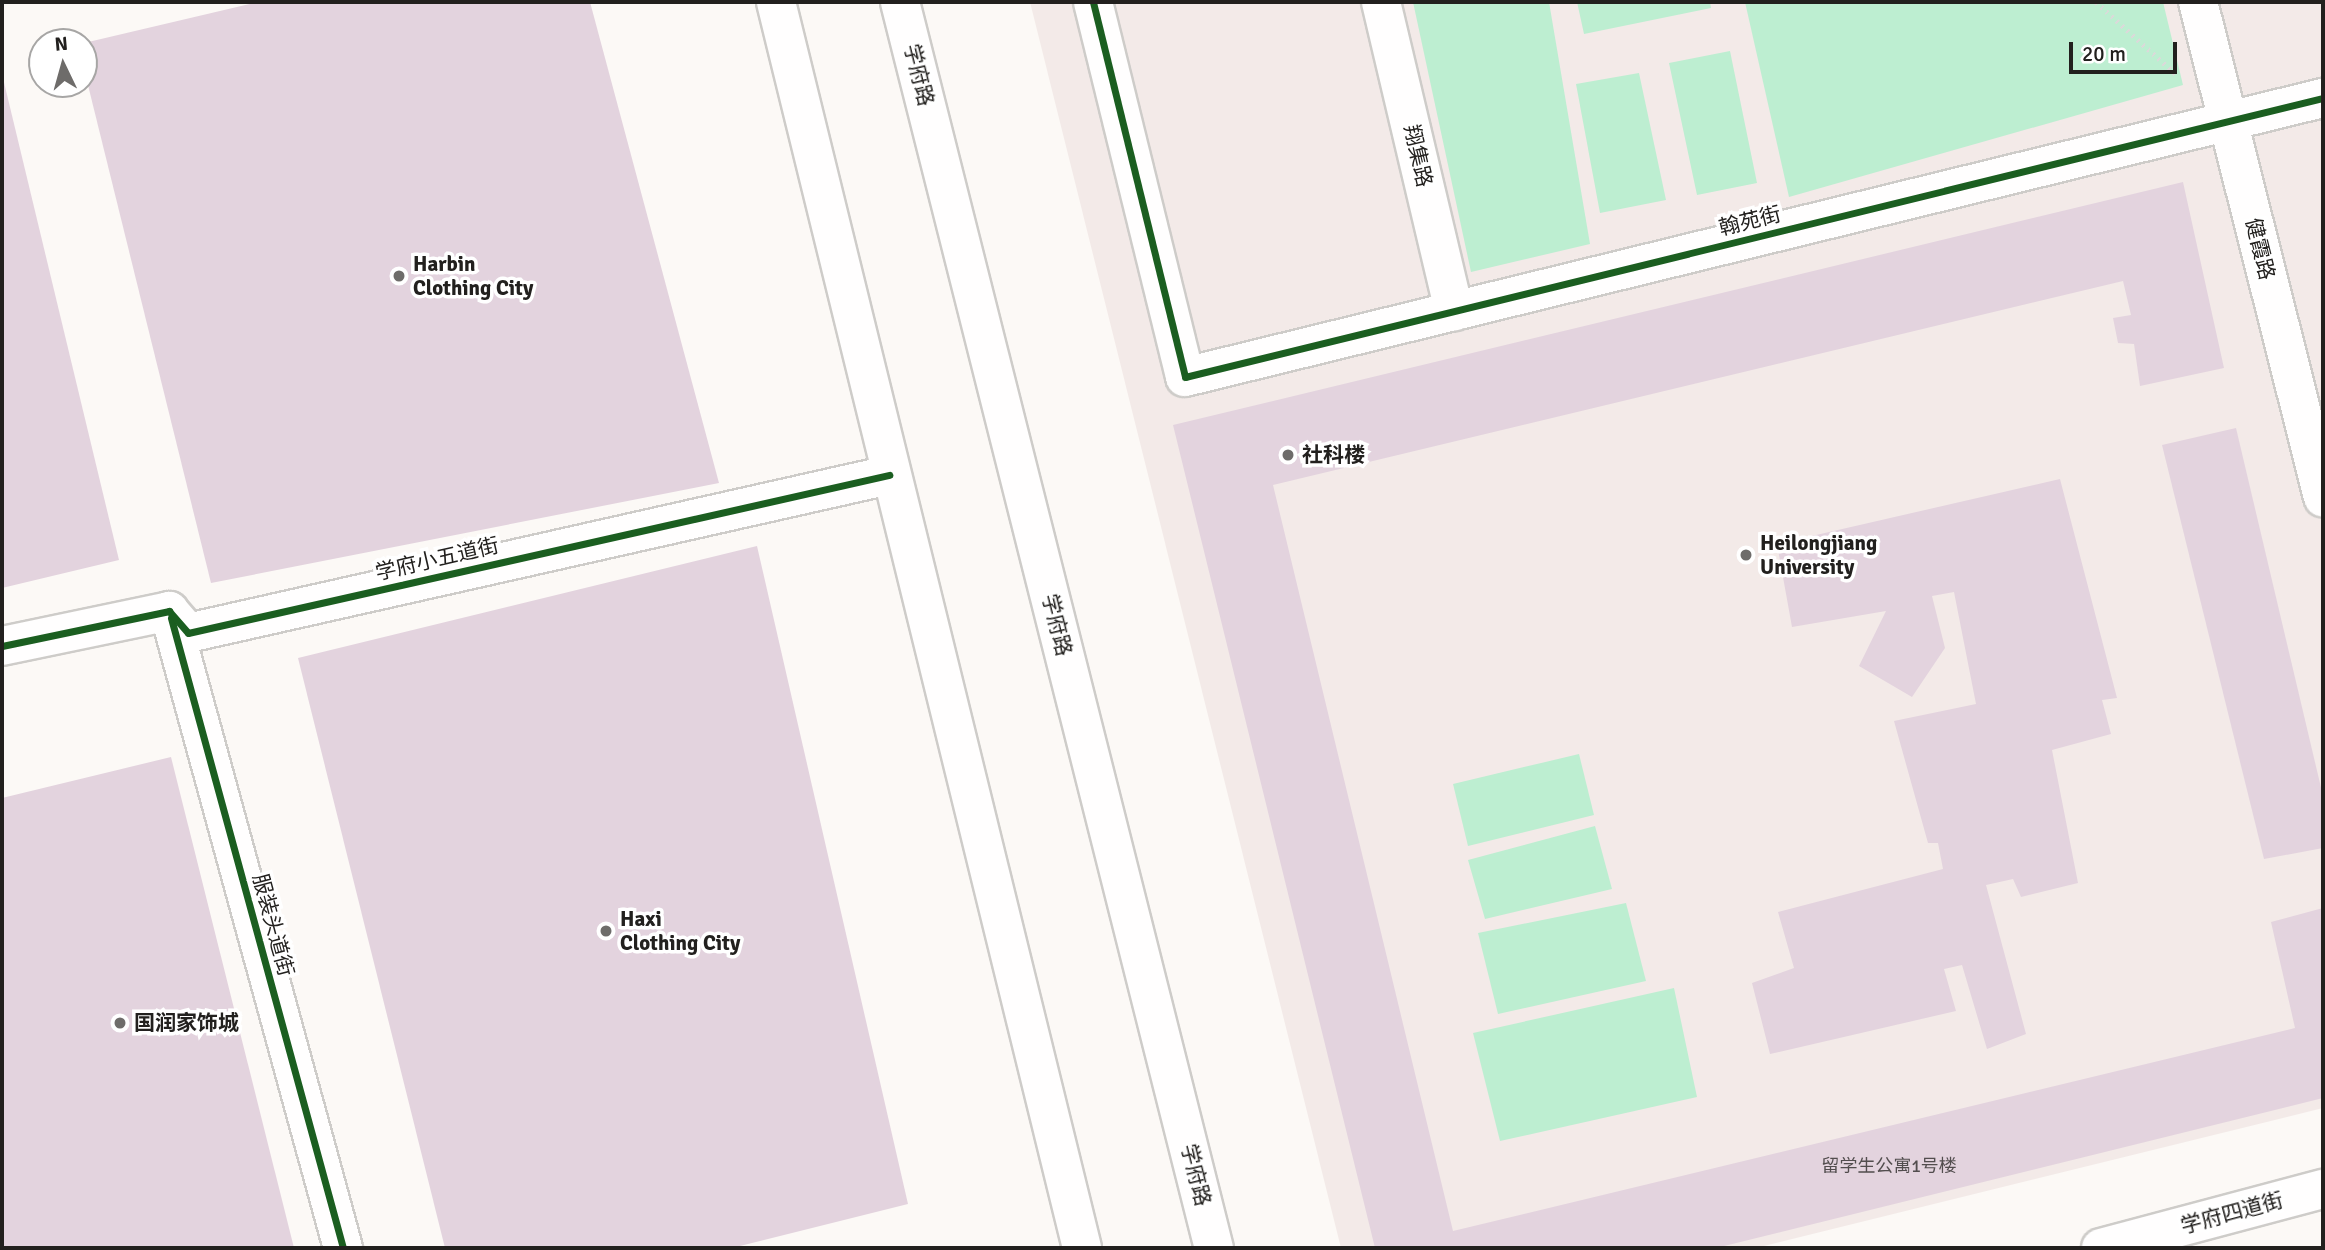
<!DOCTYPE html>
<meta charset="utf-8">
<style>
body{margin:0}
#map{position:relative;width:2325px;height:1250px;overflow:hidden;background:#fcf9f6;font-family:Signika,"Noto Sans SC",sans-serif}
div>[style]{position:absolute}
.education>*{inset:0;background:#f3eae8}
.green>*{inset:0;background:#bdeed1}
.building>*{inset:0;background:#e3d3de}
.path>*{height:4.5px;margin-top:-2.25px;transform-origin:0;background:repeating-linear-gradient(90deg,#dadad9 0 2px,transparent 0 7px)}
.roads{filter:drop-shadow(2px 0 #ceccc9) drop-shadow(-2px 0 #ceccc9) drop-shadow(0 2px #ceccc9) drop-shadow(0 -2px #ceccc9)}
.minor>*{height:38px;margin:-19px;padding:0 19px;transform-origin:19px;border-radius:19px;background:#fffefe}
.major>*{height:38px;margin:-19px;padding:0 19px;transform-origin:19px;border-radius:19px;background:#fffefe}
.highway>*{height:38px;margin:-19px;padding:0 19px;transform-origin:19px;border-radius:19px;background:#fffefe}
.cycleway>*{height:7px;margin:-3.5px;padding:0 3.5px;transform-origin:3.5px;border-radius:3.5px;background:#1b5e20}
.dots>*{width:19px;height:19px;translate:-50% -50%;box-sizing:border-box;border:4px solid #fff;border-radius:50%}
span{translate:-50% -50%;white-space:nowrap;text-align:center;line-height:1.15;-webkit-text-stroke:7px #fff;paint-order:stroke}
.number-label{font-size:18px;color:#524d4e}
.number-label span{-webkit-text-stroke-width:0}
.street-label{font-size:21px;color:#22201e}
.poi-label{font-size:21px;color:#22201e;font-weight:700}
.left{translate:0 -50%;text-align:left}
.frame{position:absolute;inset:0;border:4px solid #22201e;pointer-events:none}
.north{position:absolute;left:28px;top:28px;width:70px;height:70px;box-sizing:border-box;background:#fff;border:2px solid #a7a6a5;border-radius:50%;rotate:355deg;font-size:19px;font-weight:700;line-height:28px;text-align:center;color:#22201e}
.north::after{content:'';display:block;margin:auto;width:24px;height:32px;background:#6e6c6a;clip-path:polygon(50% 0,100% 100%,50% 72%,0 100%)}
.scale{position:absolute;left:2069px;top:42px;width:108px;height:32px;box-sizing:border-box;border:4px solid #22201e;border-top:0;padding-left:9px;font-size:21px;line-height:24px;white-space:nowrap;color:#22201e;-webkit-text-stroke:5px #fff;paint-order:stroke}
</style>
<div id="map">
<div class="education">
<div style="clip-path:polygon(1030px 2px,2323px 2px,2323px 1108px,1756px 1248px,1341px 1248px)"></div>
</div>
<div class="green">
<div style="clip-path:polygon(1413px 2px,1549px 2px,1590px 244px,1471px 272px)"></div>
<div style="clip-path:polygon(1577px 2px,1710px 2px,1711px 8px,1584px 34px)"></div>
<div style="clip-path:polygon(1745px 2px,2163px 2px,2183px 85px,1789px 197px)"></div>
<div style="clip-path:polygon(1730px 51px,1757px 183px,1697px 195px,1669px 63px)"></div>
<div style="clip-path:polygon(1639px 73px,1666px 200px,1600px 213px,1576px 84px)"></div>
<div style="clip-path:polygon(1579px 754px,1594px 815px,1468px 846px,1453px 784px)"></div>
<div style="clip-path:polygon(1595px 826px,1612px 889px,1485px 919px,1468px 860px)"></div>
<div style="clip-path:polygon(1626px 903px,1646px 981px,1498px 1014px,1478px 933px)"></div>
<div style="clip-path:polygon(1674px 988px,1697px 1097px,1500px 1141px,1473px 1033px)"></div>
</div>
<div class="building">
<div style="clip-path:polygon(258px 2px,590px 2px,719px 483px,211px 583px,84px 69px,84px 43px)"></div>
<div style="clip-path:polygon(2px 74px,119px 560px,2px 588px)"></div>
<div style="clip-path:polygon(2183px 182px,2224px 368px,2140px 386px,2134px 344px,2118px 343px,2113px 318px,2131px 315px,2123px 281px,1273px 485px,1453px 1231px,2295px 1028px,2271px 922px,2323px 908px,2323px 1098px,1716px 1248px,1375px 1248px,1173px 425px)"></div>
<div style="clip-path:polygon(2236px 428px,2323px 796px,2323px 848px,2264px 859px,2162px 445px)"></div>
<div style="clip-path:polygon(2060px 479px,2117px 698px,2102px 700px,2111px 734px,2052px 750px,2078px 883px,2021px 897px,2013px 879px,1986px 885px,2026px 1034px,1987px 1049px,1962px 965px,1944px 969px,1956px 1011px,1770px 1054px,1752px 983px,1794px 968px,1778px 912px,1943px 869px,1938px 843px,1928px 843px,1894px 721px,1976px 704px,1954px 592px,1932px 596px,1945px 648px,1912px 697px,1859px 666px,1886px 611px,1792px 627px,1777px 544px)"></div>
<div style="clip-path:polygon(757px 546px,908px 1204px,732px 1248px,445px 1248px,298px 658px)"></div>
<div style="clip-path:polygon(171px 757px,294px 1248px,2px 1248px,2px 798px)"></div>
</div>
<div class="path">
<div style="left:2096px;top:2px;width:110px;rotate:42.1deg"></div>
</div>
<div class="roads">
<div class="minor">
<div style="left:1093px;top:2px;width:386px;rotate:76.2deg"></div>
<div style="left:1185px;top:377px;width:1172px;rotate:-13.78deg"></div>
<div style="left:1381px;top:2px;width:318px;rotate:76.7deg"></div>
<div style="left:2198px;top:2px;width:511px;rotate:75.83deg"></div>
<div style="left:169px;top:611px;width:660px;rotate:74.72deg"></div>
<div style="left:2px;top:646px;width:171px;rotate:-11.8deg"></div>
<div style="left:169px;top:611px;width:29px;rotate:49deg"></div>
<div style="left:188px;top:633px;width:719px;rotate:-12.7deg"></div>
</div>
<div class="major">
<div style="left:2101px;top:1248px;width:230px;rotate:-14.9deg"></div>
</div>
<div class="highway">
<div style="left:776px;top:2px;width:1283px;rotate:76.2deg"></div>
<div style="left:900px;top:2px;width:1285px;rotate:75.86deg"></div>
</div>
</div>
<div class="cycleway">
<div style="left:1093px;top:2px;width:386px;rotate:76.2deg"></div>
<div style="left:1185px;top:377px;width:1172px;rotate:-13.78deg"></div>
<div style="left:171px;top:618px;width:653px;rotate:74.73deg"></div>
<div style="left:2px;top:646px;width:171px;rotate:-11.8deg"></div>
<div style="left:169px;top:611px;width:29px;rotate:49deg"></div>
<div style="left:188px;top:633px;width:719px;rotate:-12.7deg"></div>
</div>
<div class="dots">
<div style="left:399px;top:276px;background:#6e6c6a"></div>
<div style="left:1288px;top:455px;background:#6e6c6a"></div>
<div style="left:1746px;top:555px;background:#6e6c6a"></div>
<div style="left:606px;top:931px;background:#6e6c6a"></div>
<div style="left:120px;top:1023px;background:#6e6c6a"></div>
</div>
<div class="number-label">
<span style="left:1889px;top:1166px">留学生公寓1号楼</span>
</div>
<div class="street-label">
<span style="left:919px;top:75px;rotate:76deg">学府路</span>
<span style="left:1418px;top:156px;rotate:77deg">翔集路</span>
<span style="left:1750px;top:221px;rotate:-14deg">翰苑街</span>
<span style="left:2260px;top:249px;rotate:76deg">健霞路</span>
<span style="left:437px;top:559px;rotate:-13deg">学府小五道街</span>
<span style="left:1057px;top:625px;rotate:76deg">学府路</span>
<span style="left:273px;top:925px;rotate:75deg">服装头道街</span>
<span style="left:1196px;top:1175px;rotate:76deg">学府路</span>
<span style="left:2232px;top:1213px;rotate:-15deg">学府四道街</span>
</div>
<div class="poi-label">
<span class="left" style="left:413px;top:276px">Harbin<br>Clothing City</span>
<span class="left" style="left:1302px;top:455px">社科楼</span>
<span class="left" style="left:1760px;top:555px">Heilongjiang<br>University</span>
<span class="left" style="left:620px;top:931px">Haxi<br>Clothing City</span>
<span class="left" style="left:134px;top:1023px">国润家饰城</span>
</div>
<div class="frame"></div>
<div class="north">N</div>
<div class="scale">20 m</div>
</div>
